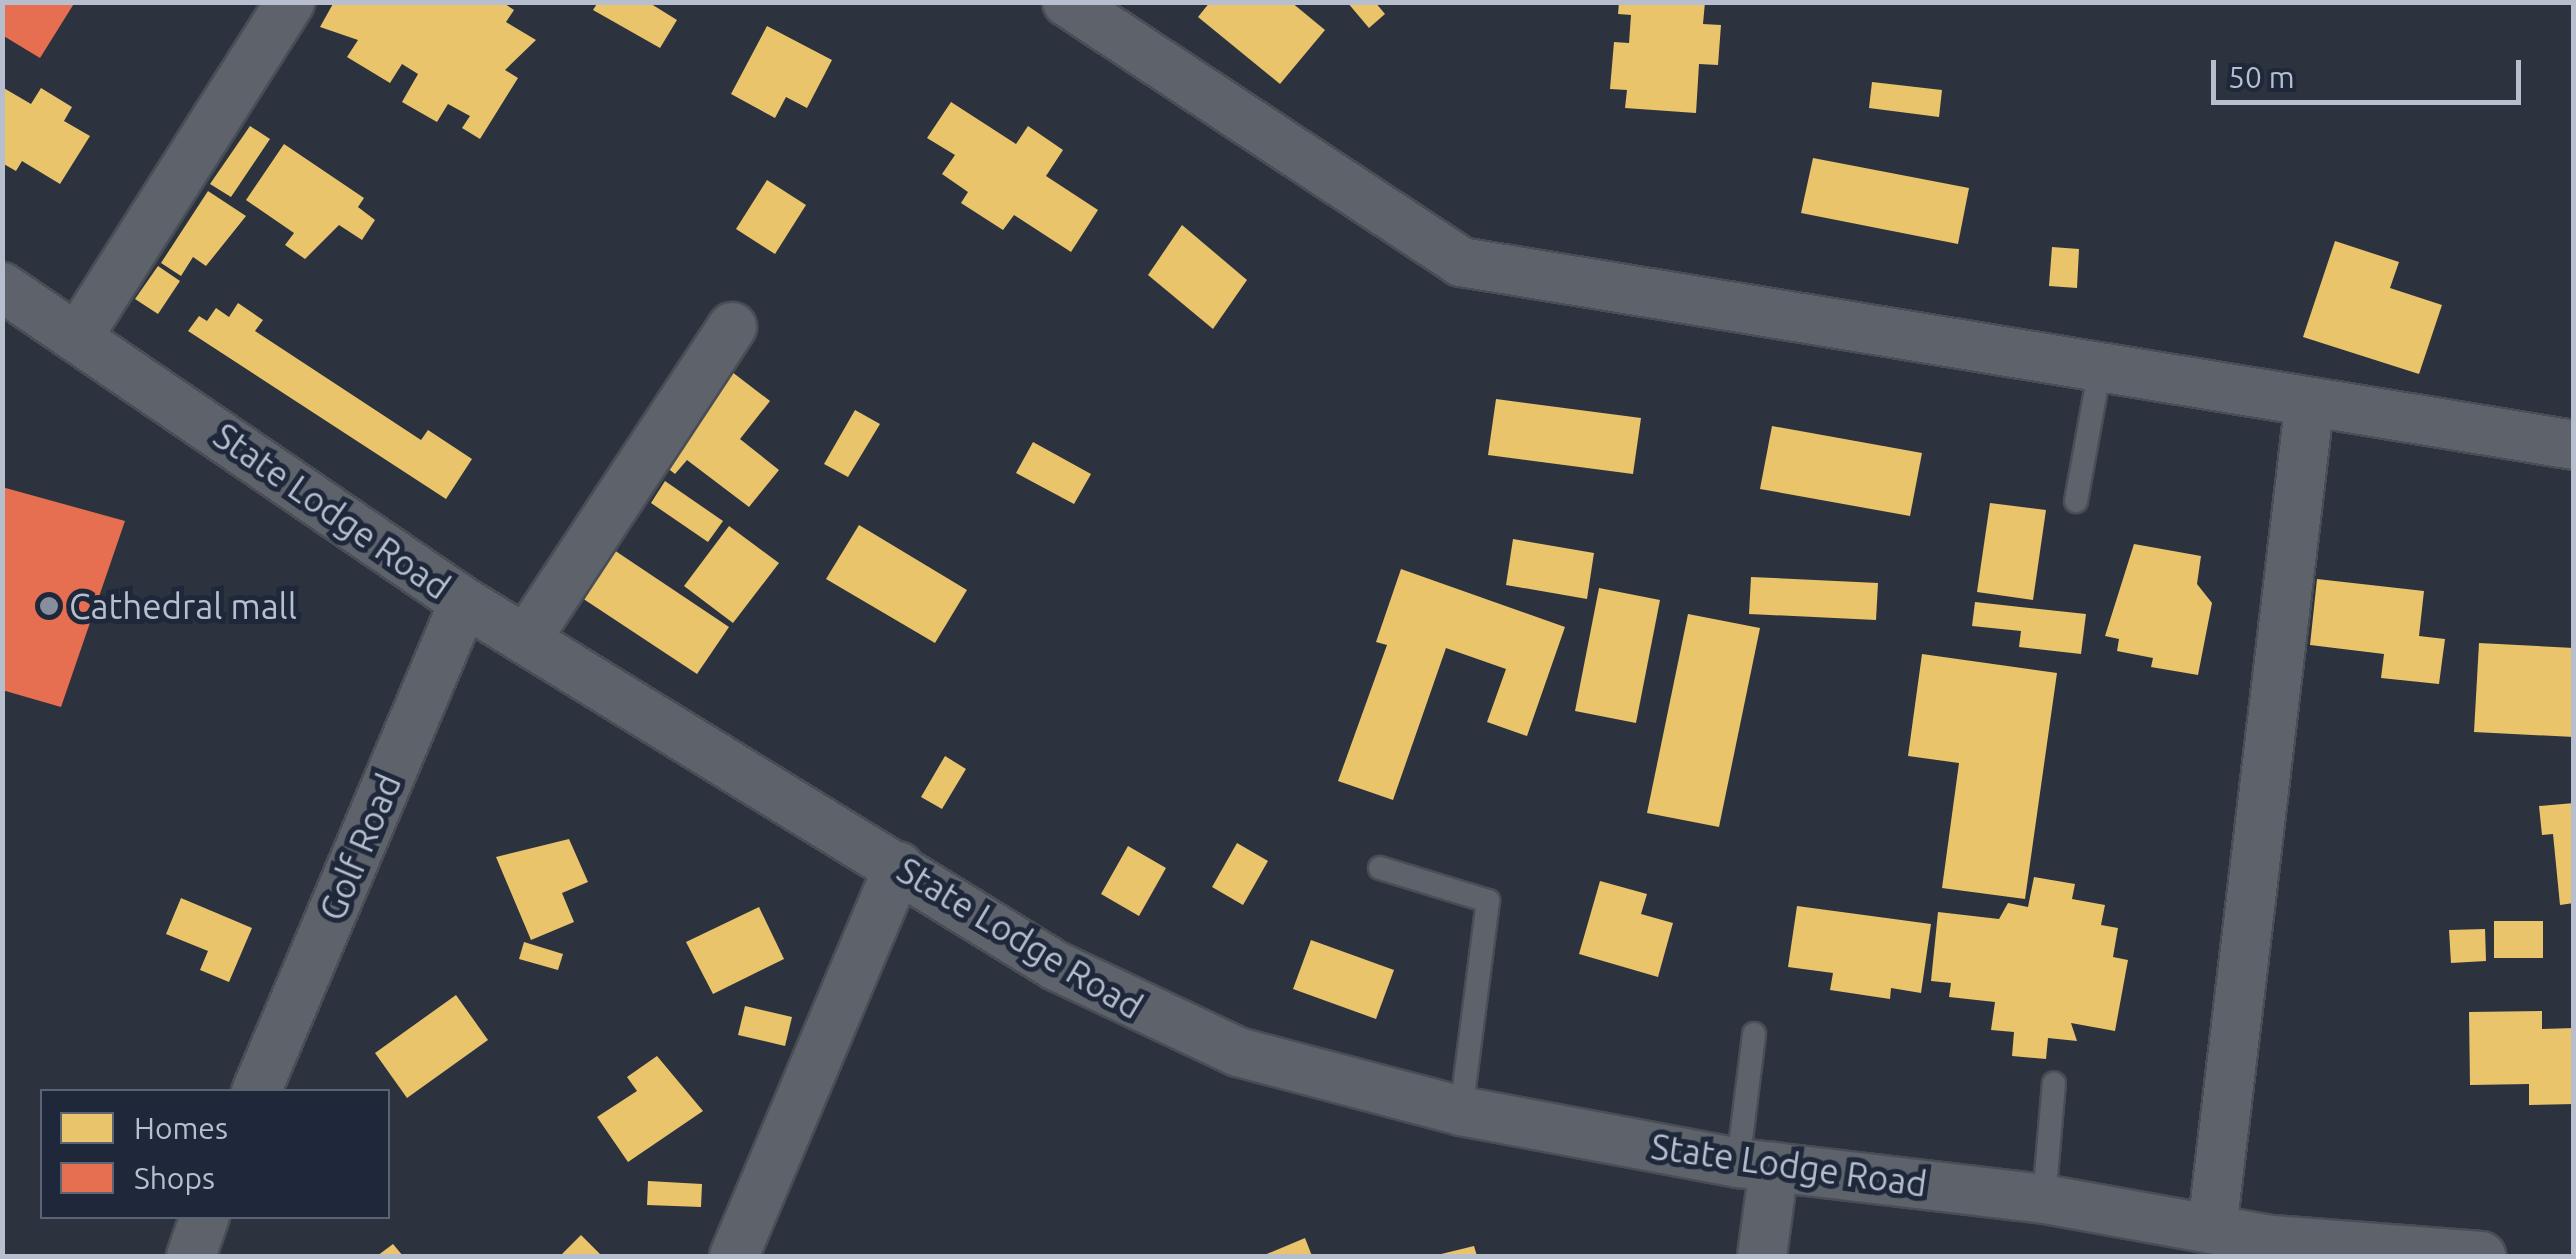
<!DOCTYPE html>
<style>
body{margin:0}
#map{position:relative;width:2576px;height:1259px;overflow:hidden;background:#2d333e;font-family:Ubuntu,sans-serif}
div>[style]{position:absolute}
.homes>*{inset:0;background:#e9c46a}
.shops>*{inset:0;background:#e76f51}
.roads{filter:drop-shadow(2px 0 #494e56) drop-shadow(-2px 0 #494e56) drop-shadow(0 2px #494e56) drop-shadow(0 -2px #494e56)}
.service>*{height:22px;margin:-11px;padding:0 11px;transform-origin:11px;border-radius:11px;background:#5d626b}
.minor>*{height:48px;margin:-24px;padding:0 24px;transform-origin:24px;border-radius:24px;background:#5d626b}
.dots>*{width:28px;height:28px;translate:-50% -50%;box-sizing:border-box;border:5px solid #1e283a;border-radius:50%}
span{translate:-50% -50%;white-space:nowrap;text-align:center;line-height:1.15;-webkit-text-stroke:10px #1e283a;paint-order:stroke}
.street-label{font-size:35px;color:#b7bfce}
.poi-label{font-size:35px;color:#b7bfce}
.left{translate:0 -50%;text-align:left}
.frame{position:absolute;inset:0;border:5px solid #b7bfce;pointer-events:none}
.legend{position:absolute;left:40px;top:1089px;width:350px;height:130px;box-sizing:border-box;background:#1e283a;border:2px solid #5b6475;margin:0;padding:12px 18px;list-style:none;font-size:30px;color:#b7bfce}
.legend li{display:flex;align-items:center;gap:20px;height:50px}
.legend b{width:50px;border:2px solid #5b6475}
.scale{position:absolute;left:2211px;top:60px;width:310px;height:45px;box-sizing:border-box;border:5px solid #b7bfce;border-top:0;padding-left:12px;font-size:30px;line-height:35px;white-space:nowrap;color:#b7bfce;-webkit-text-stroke:8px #1e283a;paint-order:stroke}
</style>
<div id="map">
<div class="homes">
<div style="clip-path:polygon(334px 2px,502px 2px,514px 10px,506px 22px,536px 40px,505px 70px,518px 78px,480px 139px,462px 128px,470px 116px,448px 104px,437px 122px,402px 102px,418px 74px,402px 64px,390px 83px,347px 57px,358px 40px,320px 27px)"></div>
<div style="clip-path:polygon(598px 2px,648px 2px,677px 20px,660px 48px,593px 10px)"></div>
<div style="clip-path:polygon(1210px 2px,1291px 2px,1325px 30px,1280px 84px,1198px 17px)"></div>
<div style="clip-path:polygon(1347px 2px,1375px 2px,1385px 14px,1369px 28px)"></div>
<div style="clip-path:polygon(1619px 2px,1705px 2px,1703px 24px,1721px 25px,1718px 65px,1699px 64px,1696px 113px,1625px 108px,1627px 90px,1610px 89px,1614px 42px,1629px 43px,1631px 15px,1618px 14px)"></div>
<div style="clip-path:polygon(767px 26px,832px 60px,807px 108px,786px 97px,775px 118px,731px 94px)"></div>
<div style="clip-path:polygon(1872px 82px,1942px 90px,1939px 117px,1869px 108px)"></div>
<div style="clip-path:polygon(2px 87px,31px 104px,41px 88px,72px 107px,64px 121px,90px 136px,60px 184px,22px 161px,16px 171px,2px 163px)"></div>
<div style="clip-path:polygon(951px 102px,1016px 144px,1028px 126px,1063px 150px,1046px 176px,1098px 210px,1071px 252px,1014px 215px,1003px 230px,961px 203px,968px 192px,942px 174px,955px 155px,927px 138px)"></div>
<div style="clip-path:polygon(250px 126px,270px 139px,231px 197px,210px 184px)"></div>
<div style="clip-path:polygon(284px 144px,364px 198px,358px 207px,375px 220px,362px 240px,339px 225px,305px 259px,285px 245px,294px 233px,246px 200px)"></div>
<div style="clip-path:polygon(1813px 158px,1969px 188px,1958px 244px,1801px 213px)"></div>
<div style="clip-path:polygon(767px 180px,806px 205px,775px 254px,736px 229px)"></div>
<div style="clip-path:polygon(208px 191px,246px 216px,206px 266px,193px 257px,181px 276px,161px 263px)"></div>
<div style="clip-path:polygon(1182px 225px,1247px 280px,1213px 329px,1148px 275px)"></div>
<div style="clip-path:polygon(2335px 241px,2399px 262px,2390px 288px,2442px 305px,2419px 374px,2303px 337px)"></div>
<div style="clip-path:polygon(2052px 247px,2079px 249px,2077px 288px,2049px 286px)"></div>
<div style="clip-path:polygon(158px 266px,180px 281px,158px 314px,135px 299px)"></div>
<div style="clip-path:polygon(238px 303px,263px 320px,255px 331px,421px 440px,428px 430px,472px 459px,446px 499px,188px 331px,199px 316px,207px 321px,216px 308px,229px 317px)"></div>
<div style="clip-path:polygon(723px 365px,770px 401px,740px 439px,779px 470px,749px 507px,687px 460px,675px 474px,652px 456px)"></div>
<div style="clip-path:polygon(1496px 399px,1641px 418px,1633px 474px,1488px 455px)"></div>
<div style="clip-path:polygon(855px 410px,880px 424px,848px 477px,824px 464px)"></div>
<div style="clip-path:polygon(1772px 426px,1922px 453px,1910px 516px,1760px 489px)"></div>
<div style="clip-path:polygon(1033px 442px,1091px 474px,1074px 504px,1016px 473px)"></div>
<div style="clip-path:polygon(665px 481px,723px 521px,708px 542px,651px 503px)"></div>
<div style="clip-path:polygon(1990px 503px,2046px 510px,2033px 600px,1977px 592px)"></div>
<div style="clip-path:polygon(859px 525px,967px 590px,935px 643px,826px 579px)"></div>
<div style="clip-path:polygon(729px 526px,779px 563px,733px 623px,684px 586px)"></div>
<div style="clip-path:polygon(1513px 539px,1594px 553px,1587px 599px,1506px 585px)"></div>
<div style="clip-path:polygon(2134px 544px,2201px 556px,2197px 584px,2212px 603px,2198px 675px,2151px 667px,2153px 658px,2117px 651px,2119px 639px,2105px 636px)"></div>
<div style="clip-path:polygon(611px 548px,729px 627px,697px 674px,579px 596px)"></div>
<div style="clip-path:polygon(1401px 569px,1565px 627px,1527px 736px,1487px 722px,1506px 669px,1446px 648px,1393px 800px,1338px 781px,1387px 645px,1376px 642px)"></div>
<div style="clip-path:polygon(1751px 577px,1878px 583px,1876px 620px,1749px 614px)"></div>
<div style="clip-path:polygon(2317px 579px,2424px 591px,2419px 636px,2445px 639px,2439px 684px,2381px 678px,2384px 654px,2310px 645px)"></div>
<div style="clip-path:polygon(1599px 588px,1660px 600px,1636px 723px,1575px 711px)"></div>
<div style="clip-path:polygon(1975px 602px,2086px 614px,2081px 654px,2019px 647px,2021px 631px,1972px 626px)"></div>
<div style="clip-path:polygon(1688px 614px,1760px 628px,1719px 827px,1647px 813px)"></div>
<div style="clip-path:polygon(2479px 643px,2574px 648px,2574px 737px,2474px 732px)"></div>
<div style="clip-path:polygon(1922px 654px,2057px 673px,2025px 899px,1942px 888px,1959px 763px,1908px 756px)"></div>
<div style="clip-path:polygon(945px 756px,966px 769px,942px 809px,921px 797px)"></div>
<div style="clip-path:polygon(2574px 803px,2574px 903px,2560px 905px,2553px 834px,2542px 835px,2539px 806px)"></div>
<div style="clip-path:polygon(569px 839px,588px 882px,562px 893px,574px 922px,531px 940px,496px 857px)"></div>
<div style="clip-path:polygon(1237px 843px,1268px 861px,1243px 905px,1212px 887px)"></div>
<div style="clip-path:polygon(1128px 846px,1166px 868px,1139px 916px,1101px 894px)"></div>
<div style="clip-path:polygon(2034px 877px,2075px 884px,2072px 899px,2105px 905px,2101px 925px,2118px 928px,2113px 957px,2128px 960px,2115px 1031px,2071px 1023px,2077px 1041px,2048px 1038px,2046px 1059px,2012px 1056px,2014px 1032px,1991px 1030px,1995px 1002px,1949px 997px,1951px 983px,1931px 981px,1938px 912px,1999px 919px,2008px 903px,2028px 907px)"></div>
<div style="clip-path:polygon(1600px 881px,1647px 894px,1641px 914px,1673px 923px,1658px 977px,1579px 954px)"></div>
<div style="clip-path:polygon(181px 898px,252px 928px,229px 982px,200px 970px,208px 951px,166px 934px)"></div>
<div style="clip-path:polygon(1797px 906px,1931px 924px,1921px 993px,1891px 988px,1890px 999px,1830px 990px,1833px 973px,1788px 967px)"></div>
<div style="clip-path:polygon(759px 907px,784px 959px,713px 994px,686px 942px)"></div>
<div style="clip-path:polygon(2494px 921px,2543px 921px,2543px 958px,2494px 958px)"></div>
<div style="clip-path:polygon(2485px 929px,2486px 961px,2451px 963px,2449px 930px)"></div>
<div style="clip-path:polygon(1311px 940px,1394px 970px,1376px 1019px,1293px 989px)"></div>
<div style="clip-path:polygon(524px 942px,563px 954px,558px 970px,519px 959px)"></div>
<div style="clip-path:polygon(456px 995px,488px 1040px,407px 1098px,375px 1053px)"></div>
<div style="clip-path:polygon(745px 1006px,792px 1017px,785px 1046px,738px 1035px)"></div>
<div style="clip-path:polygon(2542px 1011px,2542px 1029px,2574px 1028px,2574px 1104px,2529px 1105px,2529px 1084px,2470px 1085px,2469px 1012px)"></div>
<div style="clip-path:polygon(657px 1056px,703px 1111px,628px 1162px,597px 1117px,637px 1091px,627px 1077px)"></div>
<div style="clip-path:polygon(648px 1181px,702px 1184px,701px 1207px,647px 1205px)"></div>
<div style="clip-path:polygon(581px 1235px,602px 1256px,560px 1256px)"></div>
<div style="clip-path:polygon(1305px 1238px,1312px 1256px,1262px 1256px)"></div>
<div style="clip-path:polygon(393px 1244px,403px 1256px,377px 1256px)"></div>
<div style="clip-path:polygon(1474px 1246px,1477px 1256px,1437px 1256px,1437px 1255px)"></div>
</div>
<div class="shops">
<div style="clip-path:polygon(2px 2px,75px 2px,40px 58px,2px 35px)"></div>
<div style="clip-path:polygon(2px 487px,125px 521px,61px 707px,2px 690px)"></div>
</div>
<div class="roads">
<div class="service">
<div style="left:2076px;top:501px;width:136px;rotate:-79.8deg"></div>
<div style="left:1380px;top:868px;width:113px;rotate:17deg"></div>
<div style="left:1488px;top:901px;width:212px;rotate:97.3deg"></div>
<div style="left:1738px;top:1163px;width:130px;rotate:-82.9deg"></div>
<div style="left:2044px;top:1199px;width:116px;rotate:-85.1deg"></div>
</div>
<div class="minor">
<div style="left:1067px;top:2px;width:472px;rotate:33.4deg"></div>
<div style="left:1461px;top:262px;width:1128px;rotate:9.34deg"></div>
<div style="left:2px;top:287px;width:559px;rotate:34.29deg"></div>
<div style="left:464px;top:602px;width:695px;rotate:31.59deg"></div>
<div style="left:1056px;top:966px;width:201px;rotate:25.3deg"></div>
<div style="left:1238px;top:1052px;width:231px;rotate:14.8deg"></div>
<div style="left:1461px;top:1111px;width:282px;rotate:10.6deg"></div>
<div style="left:1738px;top:1163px;width:308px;rotate:6.7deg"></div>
<div style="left:2044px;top:1199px;width:233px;rotate:10.2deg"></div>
<div style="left:2273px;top:1240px;width:209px;rotate:4.4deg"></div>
<div style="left:79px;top:335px;width:394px;rotate:-57.6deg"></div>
<div style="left:529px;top:635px;width:369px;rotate:-56.6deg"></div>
<div style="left:256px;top:1092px;width:532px;rotate:-67deg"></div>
<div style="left:2212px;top:1229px;width:827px;rotate:-83.26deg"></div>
<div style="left:191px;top:1256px;width:42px;rotate:-70.7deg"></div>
<div style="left:734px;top:1256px;width:423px;rotate:-67.1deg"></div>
<div style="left:1762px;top:1256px;width:90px;rotate:-82.3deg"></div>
</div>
</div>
<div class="dots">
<div style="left:49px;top:606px;background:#878e9c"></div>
</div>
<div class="street-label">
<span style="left:332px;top:511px;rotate:35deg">State Lodge Road</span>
<span style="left:360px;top:847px;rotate:-67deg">Golf Road</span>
<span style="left:1020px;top:938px;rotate:31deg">State Lodge Road</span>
<span style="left:1789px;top:1165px;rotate:8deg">State Lodge Road</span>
</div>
<div class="poi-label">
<span class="left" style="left:69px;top:606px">Cathedral mall</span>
</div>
<div class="frame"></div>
<ul class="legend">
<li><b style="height:28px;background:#e9c46a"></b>Homes</li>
<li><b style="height:28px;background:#e76f51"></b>Shops</li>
</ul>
<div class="scale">50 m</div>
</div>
